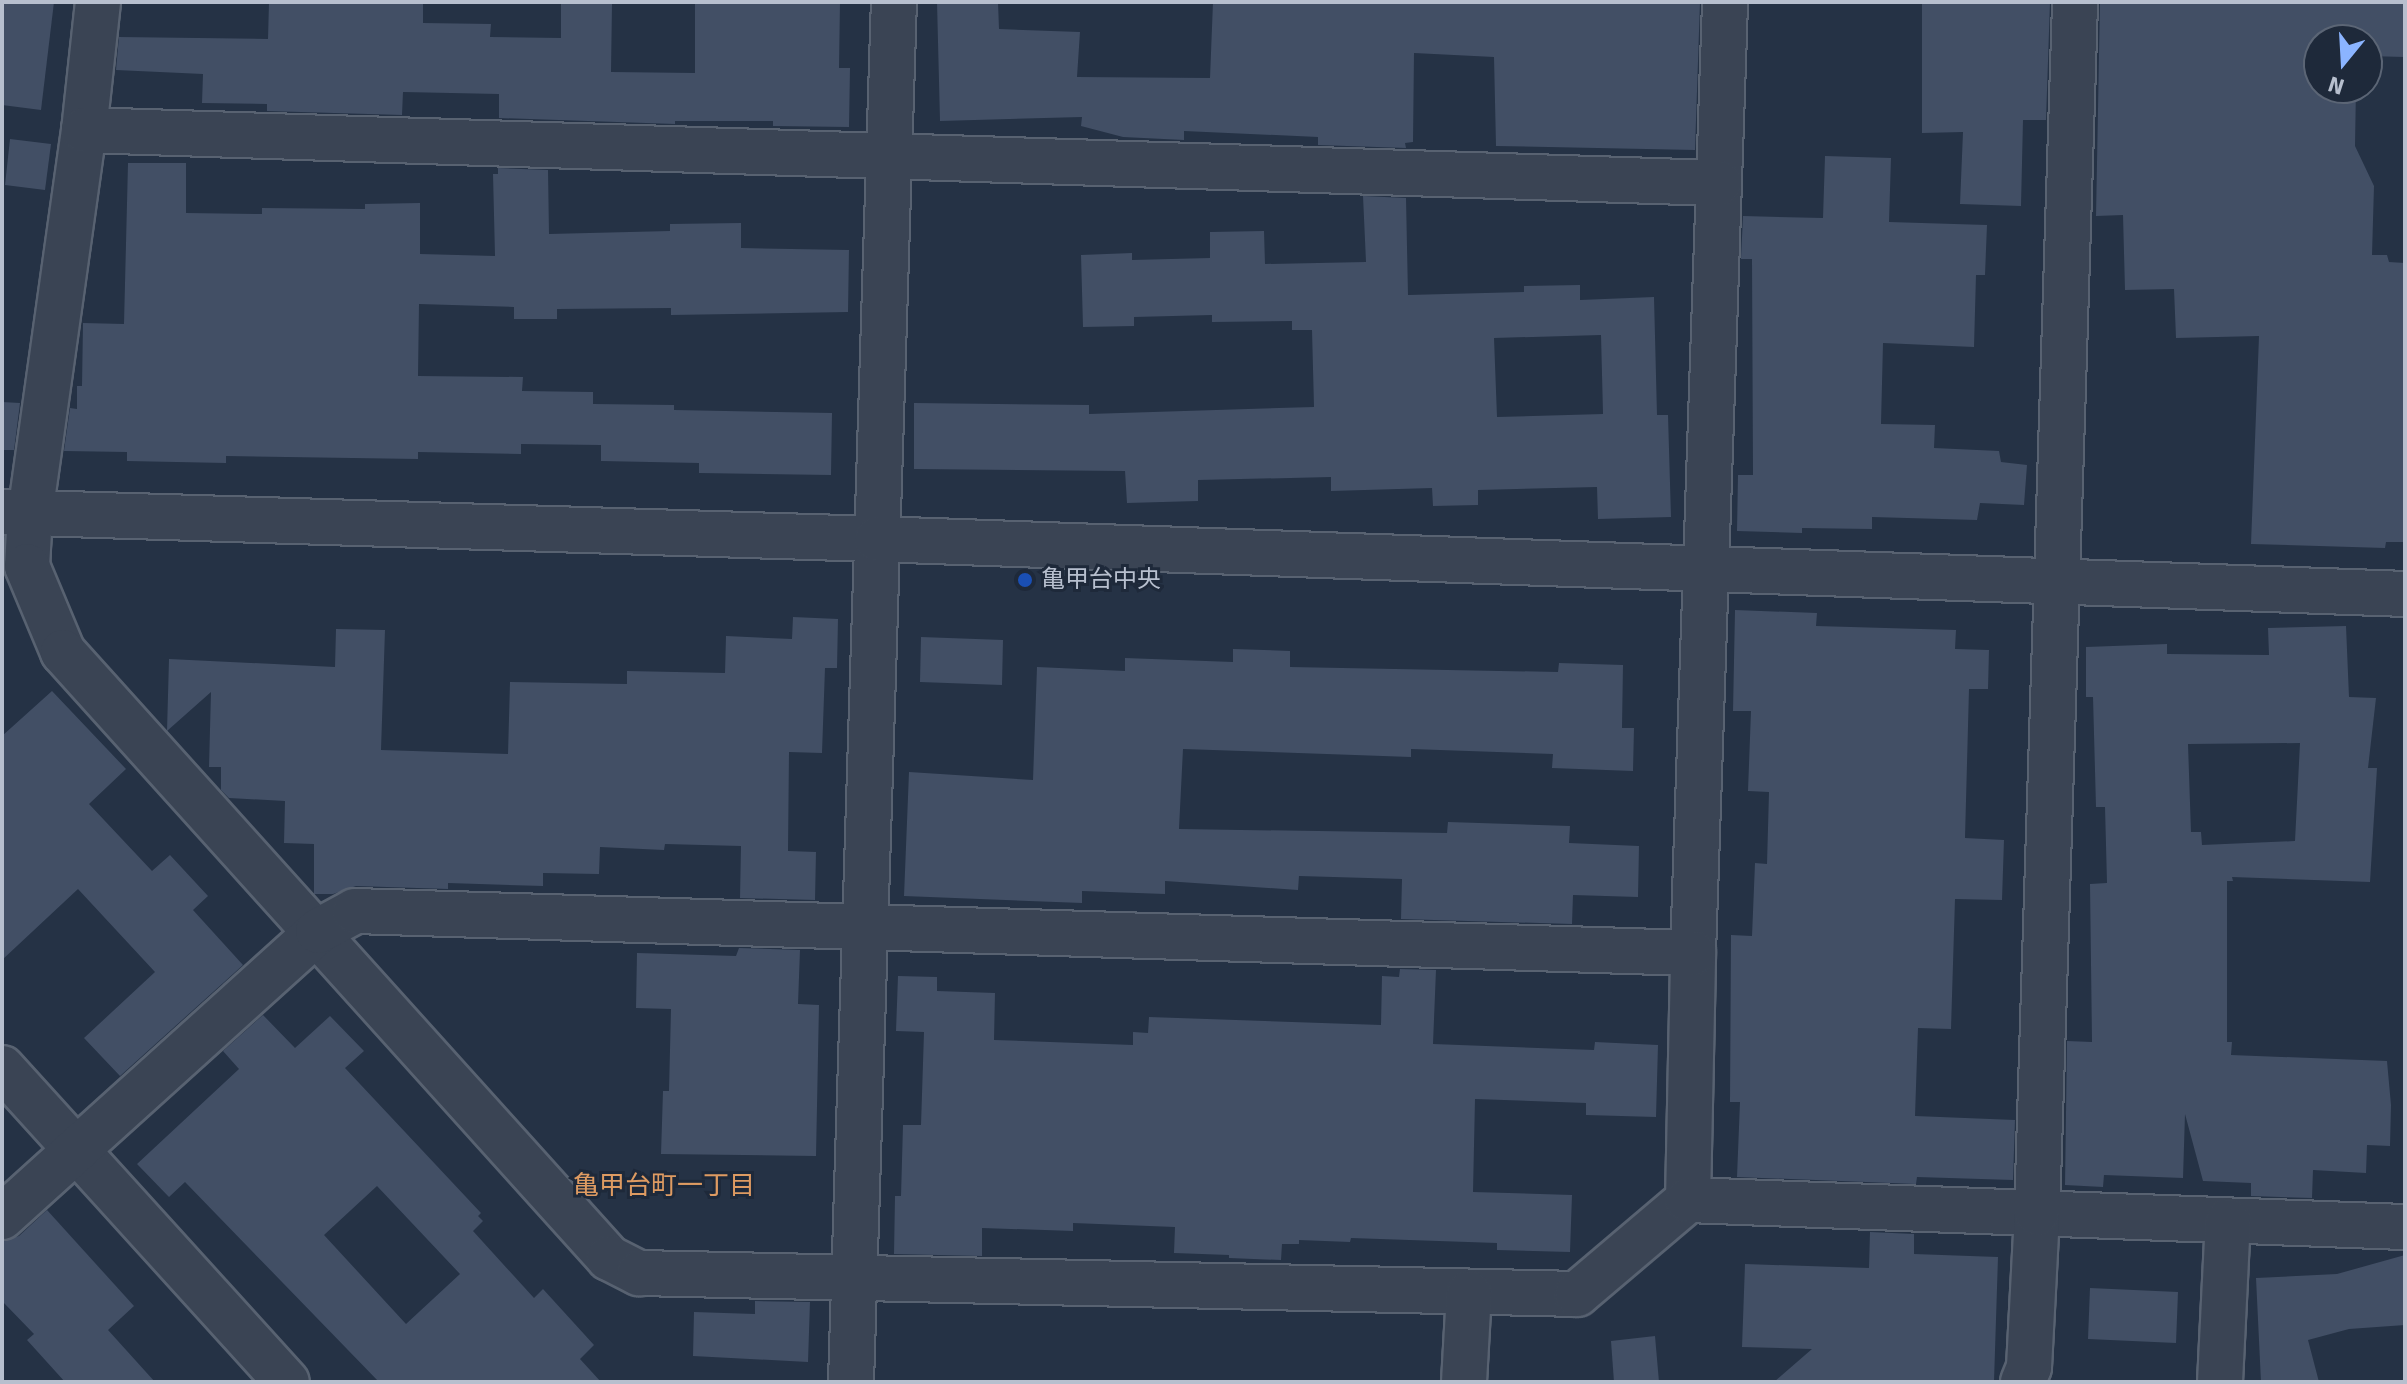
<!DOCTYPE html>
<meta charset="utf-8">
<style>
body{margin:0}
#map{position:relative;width:2407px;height:1384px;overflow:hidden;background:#253245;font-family:Signika,"Noto Sans JP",sans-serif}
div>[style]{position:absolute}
.building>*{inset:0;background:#424f65}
.roads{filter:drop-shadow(2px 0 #586271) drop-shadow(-2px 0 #586271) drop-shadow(0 2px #586271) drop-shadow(0 -2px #586271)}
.minor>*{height:44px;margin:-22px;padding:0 22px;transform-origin:22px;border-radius:22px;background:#3a4454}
.tertiary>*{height:44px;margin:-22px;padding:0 22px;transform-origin:22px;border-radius:22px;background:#3a4454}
.dots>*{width:22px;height:22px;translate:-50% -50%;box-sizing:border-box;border:4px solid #1e293a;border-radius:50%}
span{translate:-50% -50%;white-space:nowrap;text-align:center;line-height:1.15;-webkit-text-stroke:6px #1e293a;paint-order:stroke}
.poi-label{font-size:24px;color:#b7bfce}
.left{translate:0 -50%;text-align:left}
.neighbourhood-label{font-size:26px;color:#de9b62}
.frame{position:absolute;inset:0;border:4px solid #b7bfce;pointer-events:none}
.north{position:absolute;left:2303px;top:24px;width:80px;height:80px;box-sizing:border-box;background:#1e293a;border:2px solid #5b6575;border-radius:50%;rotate:198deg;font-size:22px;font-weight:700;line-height:32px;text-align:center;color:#b7bfce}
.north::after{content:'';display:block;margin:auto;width:28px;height:36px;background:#8bb4ff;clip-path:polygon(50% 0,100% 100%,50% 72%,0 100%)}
</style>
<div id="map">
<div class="building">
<div style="clip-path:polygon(4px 2px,54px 2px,41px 110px,2px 105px)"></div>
<div style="clip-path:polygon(269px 2px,423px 2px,423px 23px,491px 24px,490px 37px,561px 38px,561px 3px,612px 4px,611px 72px,695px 73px,695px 2px,840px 2px,839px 68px,850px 68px,849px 127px,773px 126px,773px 121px,675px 121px,675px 124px,499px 118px,499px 94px,403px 92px,402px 115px,267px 111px,267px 104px,202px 103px,203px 74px,116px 70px,119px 37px,268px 39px)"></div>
<div style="clip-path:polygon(937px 2px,998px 2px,999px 29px,1080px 32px,1077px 77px,1210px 78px,1213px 2px,1700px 2px,1695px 150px,1496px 146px,1494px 57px,1414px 53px,1413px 142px,1405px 143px,1406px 148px,1318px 145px,1318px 137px,1184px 131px,1184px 140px,1123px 137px,1081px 126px,1082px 117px,940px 121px)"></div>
<div style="clip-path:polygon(2050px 2px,2046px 120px,2023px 120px,2021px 206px,1960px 204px,1963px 132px,1922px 133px,1922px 4px)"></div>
<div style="clip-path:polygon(2100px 2px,2405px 2px,2405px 57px,2367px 56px,2367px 40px,2319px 40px,2319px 88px,2356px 88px,2355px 146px,2374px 186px,2372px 255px,2387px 255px,2389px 262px,2405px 263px,2403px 542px,2386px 542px,2385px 548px,2251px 544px,2259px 336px,2176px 338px,2174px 289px,2125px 290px,2123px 215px,2096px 216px)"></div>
<div style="clip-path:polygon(10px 139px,51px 144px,45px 190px,5px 185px)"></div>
<div style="clip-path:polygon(1825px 156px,1891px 158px,1889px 222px,1987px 225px,1985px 275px,1976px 275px,1974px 347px,1883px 343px,1881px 424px,1935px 425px,1934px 448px,1999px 451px,2001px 462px,2027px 465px,2024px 505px,1980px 503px,1977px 520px,1872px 517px,1872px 529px,1802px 528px,1802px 533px,1737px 531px,1738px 475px,1753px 475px,1752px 259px,1741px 259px,1743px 216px,1823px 218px)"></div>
<div style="clip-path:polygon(128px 163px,186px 163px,186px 213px,262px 214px,262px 208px,365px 209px,365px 204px,420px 203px,420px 254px,495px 256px,493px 174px,498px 174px,498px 168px,548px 170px,549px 234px,670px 231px,670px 224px,741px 223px,741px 248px,849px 250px,848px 312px,671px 315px,671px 308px,557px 309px,557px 319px,514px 319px,514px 307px,419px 304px,418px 376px,523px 377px,522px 391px,593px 392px,593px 404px,674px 405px,674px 410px,832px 413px,831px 475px,699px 473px,699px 463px,601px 461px,601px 445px,521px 444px,521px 454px,418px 452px,418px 459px,226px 456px,226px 463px,127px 461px,127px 452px,64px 451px,70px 408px,77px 409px,77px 386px,82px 386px,83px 323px,124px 324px)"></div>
<div style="clip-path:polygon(evenodd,1363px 196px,1406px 198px,1408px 295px,1524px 292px,1524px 286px,1580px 285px,1580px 300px,1654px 297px,1657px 415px,1668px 415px,1671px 517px,1598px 519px,1597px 487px,1478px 490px,1478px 505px,1433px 506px,1432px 488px,1331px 491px,1331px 477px,1198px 480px,1198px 501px,1127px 503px,1125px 471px,914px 469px,914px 403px,1089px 405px,1089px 414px,1314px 407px,1312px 330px,1292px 330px,1292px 321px,1212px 322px,1212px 315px,1134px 317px,1134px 326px,1083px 327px,1081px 255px,1132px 253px,1132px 260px,1210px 258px,1210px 232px,1264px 231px,1265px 264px,1366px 262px,1363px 196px,1601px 335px,1603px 414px,1497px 417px,1494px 338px,1601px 335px)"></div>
<div style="clip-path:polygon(2px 402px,20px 403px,14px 450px,2px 450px)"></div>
<div style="clip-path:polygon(1735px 610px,1817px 613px,1816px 626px,1956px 630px,1955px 649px,1989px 650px,1988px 689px,1969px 689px,1965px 838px,2004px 840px,2002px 900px,1955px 899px,1951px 1029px,1918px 1028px,1915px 1116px,2015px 1120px,2013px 1180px,1917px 1177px,1916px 1184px,1737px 1177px,1740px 1102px,1730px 1102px,1731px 935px,1752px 936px,1755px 863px,1767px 864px,1769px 792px,1748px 791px,1751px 711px,1733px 711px)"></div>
<div style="clip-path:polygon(793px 617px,838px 619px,837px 668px,825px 668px,822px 753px,789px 752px,788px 851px,816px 852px,815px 900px,740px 898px,741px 846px,665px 844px,664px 850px,600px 847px,599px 874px,543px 873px,543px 886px,448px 883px,448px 889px,356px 886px,333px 894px,314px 894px,314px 844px,284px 843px,285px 801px,229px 798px,221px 790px,221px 767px,209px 767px,211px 692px,167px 731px,169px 659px,335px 667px,336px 629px,385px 630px,381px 750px,508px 754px,510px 682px,627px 684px,627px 671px,725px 673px,726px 636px,792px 639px)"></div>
<div style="clip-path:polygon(evenodd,2346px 626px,2349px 697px,2376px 698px,2368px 768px,2377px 768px,2370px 882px,2232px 877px,2233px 881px,2227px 881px,2227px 1042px,2232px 1042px,2231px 1055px,2387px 1061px,2391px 1105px,2390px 1146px,2367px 1145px,2366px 1173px,2313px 1170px,2312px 1198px,2251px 1196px,2251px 1183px,2203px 1181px,2185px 1114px,2183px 1178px,2104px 1175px,2103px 1187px,2065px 1185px,2067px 1041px,2092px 1042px,2090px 884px,2107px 883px,2105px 807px,2096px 807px,2093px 697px,2086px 697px,2086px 647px,2167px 644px,2167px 654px,2269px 655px,2268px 628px,2346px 626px,2300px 743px,2295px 841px,2202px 845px,2201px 832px,2191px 832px,2188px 744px,2300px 743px)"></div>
<div style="clip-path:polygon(921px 637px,1003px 640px,1002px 685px,920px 682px)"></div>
<div style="clip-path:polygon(1233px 649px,1290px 651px,1290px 667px,1558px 672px,1559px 663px,1623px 665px,1622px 728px,1634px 728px,1633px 771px,1552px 768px,1553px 754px,1411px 749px,1411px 757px,1183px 749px,1179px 829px,1447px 833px,1448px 822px,1570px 826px,1569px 843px,1639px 846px,1638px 897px,1573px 895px,1572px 924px,1401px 919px,1402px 879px,1299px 876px,1298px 890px,1165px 881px,1165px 894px,1082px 891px,1082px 903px,904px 896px,909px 772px,1033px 780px,1037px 667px,1125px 671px,1125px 658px,1233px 662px)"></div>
<div style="clip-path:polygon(52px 691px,126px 769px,89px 804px,152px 871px,170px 855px,208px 896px,193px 910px,243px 965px,120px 1076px,84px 1038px,155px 972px,78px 889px,2px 960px,2px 736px)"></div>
<div style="clip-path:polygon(739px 948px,800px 950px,798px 1004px,819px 1005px,816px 1156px,661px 1154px,663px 1091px,669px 1091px,671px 1009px,636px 1008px,637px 953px,736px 956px)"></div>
<div style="clip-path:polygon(1400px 969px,1436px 970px,1433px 1044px,1594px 1050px,1595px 1042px,1658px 1045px,1656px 1117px,1586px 1115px,1586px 1103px,1475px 1099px,1473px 1192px,1572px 1195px,1570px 1252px,1497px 1250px,1497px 1243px,1351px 1238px,1350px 1242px,1299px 1240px,1299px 1244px,1282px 1244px,1281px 1260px,1229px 1258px,1229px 1255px,1174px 1253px,1175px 1227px,1073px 1223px,1073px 1231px,982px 1228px,982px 1256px,894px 1254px,895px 1196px,901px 1196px,903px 1125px,921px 1125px,924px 1032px,896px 1031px,898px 976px,937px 977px,937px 991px,995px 993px,994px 1040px,1133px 1045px,1133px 1032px,1148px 1033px,1149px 1017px,1381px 1025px,1382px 976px,1399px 977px)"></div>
<div style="clip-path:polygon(evenodd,263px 1015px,295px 1048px,330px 1016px,364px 1051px,345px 1068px,481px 1213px,478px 1216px,483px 1221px,473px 1231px,534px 1298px,543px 1289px,594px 1345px,580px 1359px,601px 1382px,379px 1382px,185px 1182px,169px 1197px,137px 1164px,239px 1069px,223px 1051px,263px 1015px,377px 1186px,460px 1274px,406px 1324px,324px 1235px,377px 1186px)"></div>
<div style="clip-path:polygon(47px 1210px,134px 1306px,108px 1330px,155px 1382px,65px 1382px,27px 1340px,34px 1334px,2px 1301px,2px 1241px,19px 1236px)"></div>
<div style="clip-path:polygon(1870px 1232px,1914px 1234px,1914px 1254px,1998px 1257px,1994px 1382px,1774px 1382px,1812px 1349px,1742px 1347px,1745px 1264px,1869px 1268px)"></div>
<div style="clip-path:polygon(2405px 1255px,2405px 1325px,2349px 1329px,2308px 1340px,2319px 1382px,2261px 1382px,2256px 1278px,2337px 1274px)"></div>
<div style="clip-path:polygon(2090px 1288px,2178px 1292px,2176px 1343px,2088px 1339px)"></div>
<div style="clip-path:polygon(755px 1301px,810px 1302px,808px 1362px,693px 1356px,694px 1312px,755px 1314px)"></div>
<div style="clip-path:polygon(1655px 1336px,1659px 1382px,1614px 1382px,1611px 1341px)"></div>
</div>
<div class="roads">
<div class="minor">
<div style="left:98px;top:2px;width:129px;rotate:96.2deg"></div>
<div style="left:84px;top:130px;width:387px;rotate:98deg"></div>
<div style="left:30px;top:513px;width:53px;rotate:93.2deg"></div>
<div style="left:27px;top:566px;width:93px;rotate:67.3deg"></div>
<div style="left:63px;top:652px;width:816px;rotate:47.98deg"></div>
<div style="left:609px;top:1258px;width:34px;rotate:27deg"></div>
<div style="left:639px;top:1273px;width:938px;rotate:1.28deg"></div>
<div style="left:1577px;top:1294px;width:145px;rotate:-40.3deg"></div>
<div style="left:1688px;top:1200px;width:247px;rotate:-88.8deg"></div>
<div style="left:1693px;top:953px;width:952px;rotate:-88.07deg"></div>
<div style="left:84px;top:130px;width:1636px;rotate:1.86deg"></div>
<div style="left:2px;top:1068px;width:424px;rotate:47.8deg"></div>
<div style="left:1688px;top:1200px;width:718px;rotate:2.16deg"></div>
<div style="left:2px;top:1217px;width:426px;rotate:-42.1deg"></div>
<div style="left:318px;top:931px;width:42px;rotate:-28.4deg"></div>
<div style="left:355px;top:911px;width:1339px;rotate:1.8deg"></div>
<div style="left:851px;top:1382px;width:1381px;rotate:-88.22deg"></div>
<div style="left:1464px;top:1382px;width:89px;rotate:-86.8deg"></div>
<div style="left:2023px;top:1382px;width:16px;rotate:-68deg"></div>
<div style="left:2029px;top:1367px;width:154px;rotate:-87deg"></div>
<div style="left:2037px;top:1213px;width:1212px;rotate:-88.2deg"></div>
<div style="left:2220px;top:1382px;width:161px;rotate:-87.2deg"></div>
</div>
<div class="tertiary">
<div style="left:2px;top:512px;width:875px;rotate:1.77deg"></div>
<div style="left:877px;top:539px;width:1529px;rotate:2.06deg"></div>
</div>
</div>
<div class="dots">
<div style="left:1025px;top:580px;background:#1a4fb4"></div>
</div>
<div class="poi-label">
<span class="left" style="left:1041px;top:580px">亀甲台中央</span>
</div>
<div class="neighbourhood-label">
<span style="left:664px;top:1187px">亀甲台町一丁目</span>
</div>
<div class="frame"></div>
<div class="north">N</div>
</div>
